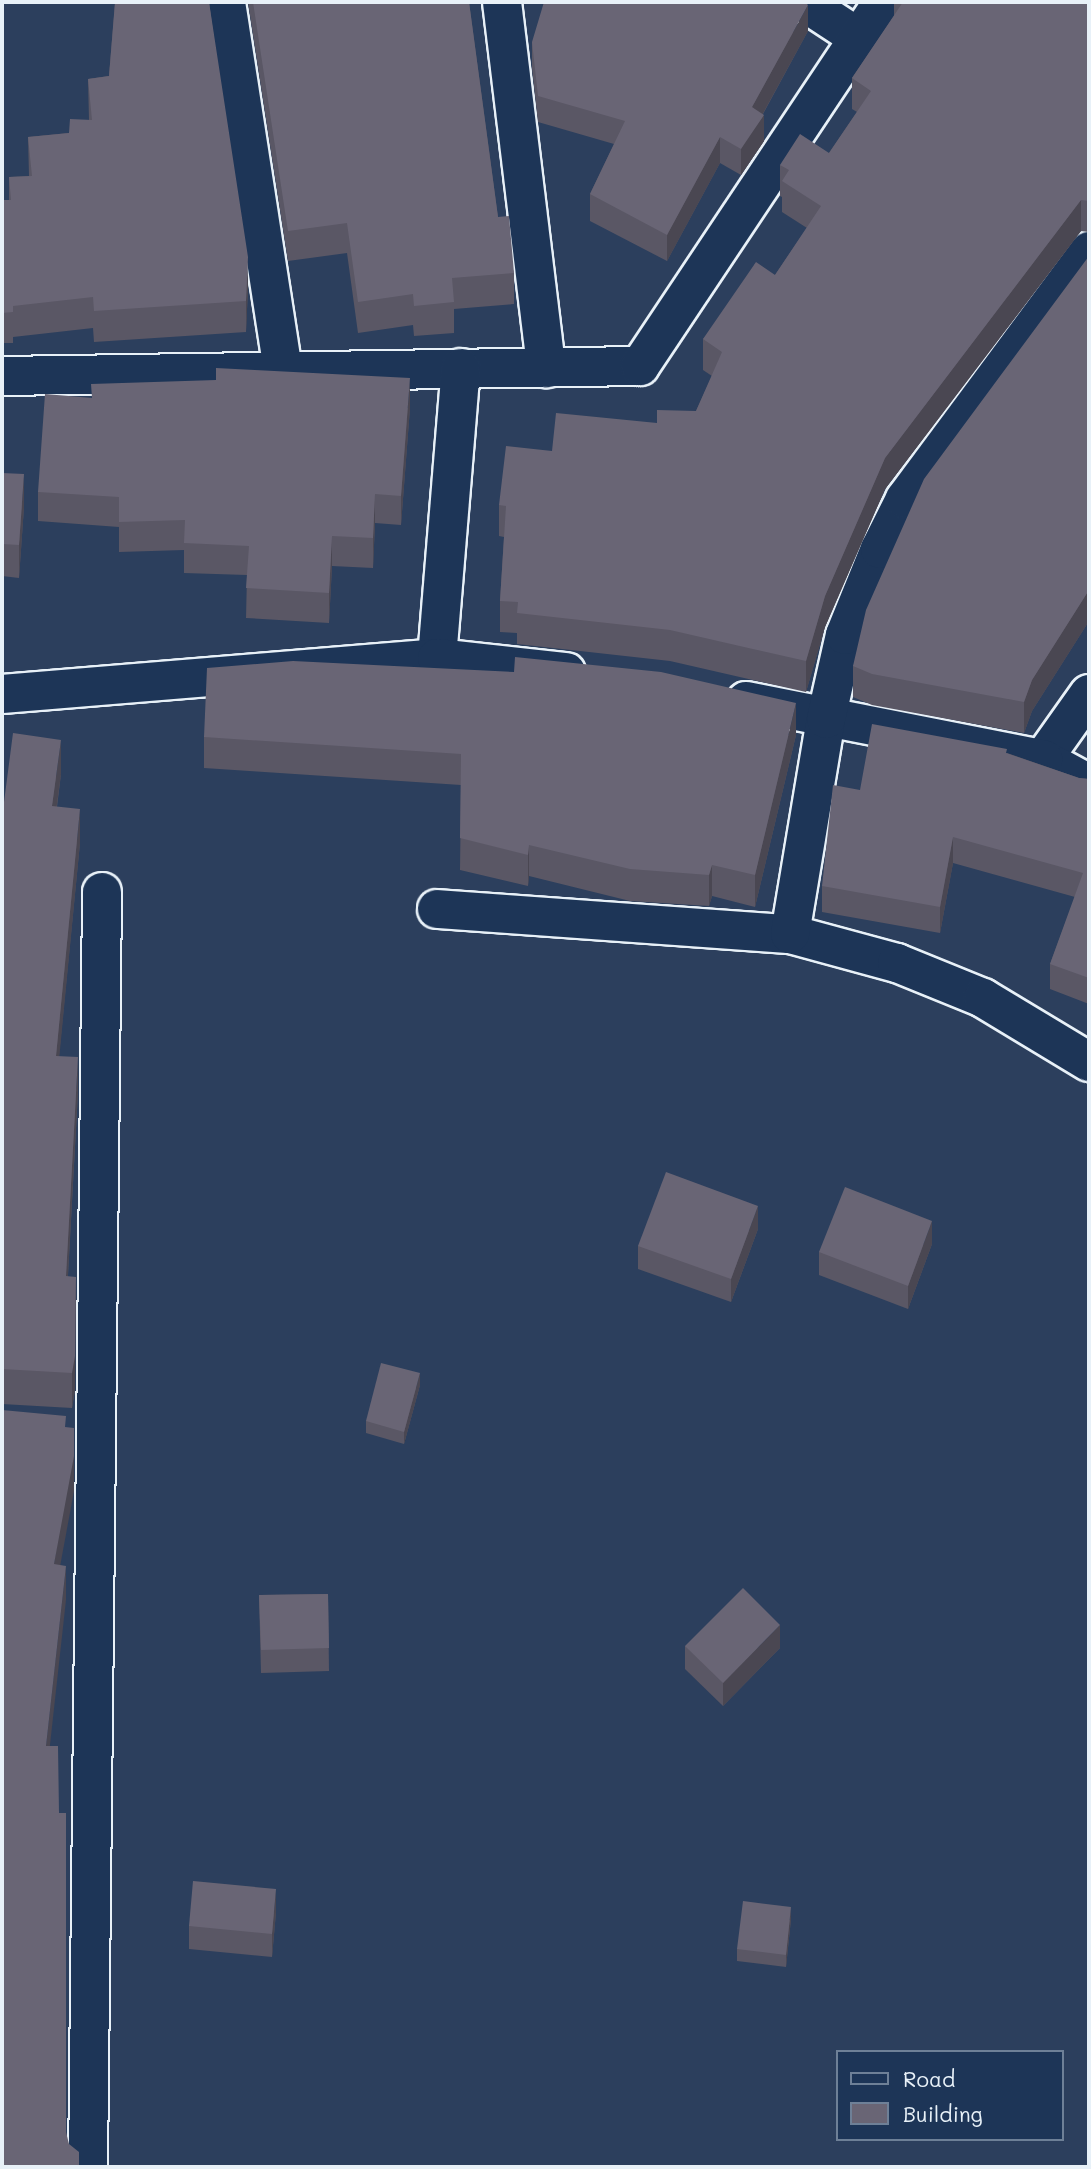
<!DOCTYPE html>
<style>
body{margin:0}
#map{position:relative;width:1091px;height:2169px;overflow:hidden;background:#2c3f5d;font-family:Mali,sans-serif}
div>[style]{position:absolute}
.roads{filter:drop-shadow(2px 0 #e8f1f8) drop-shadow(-2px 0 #e8f1f8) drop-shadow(0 2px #e8f1f8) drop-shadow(0 -2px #e8f1f8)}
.minor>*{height:38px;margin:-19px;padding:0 19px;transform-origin:19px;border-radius:19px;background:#1d3557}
.wall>*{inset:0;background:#5a5765}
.shaded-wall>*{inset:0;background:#4a4752}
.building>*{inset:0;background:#696575}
span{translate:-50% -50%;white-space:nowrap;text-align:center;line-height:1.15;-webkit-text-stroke:7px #1d3557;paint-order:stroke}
.frame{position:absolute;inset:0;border:4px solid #e8f1f8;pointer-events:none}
.legend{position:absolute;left:836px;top:2050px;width:228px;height:91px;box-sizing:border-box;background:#1d3557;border:2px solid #6e8097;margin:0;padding:9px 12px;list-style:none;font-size:21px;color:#e8f1f8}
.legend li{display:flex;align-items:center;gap:14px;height:35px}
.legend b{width:35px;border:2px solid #6e8097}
</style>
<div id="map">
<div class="roads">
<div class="minor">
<div style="left:226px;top:2px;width:374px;rotate:81.2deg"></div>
<div style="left:502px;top:2px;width:369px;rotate:83.1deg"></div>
<div style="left:804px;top:2px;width:66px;rotate:33.2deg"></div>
<div style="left:2px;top:376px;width:638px;rotate:-0.9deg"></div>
<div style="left:640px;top:366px;width:438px;rotate:-56.3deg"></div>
<div style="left:437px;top:658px;width:291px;rotate:-85.3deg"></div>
<div style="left:2px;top:694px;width:436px;rotate:-4.7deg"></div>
<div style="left:437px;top:658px;width:130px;rotate:6.2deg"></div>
<div style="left:1089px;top:694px;width:80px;rotate:125.3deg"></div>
<div style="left:1043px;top:759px;width:52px;rotate:28.5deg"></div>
<div style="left:746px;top:701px;width:303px;rotate:11.1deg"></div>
<div style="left:437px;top:909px;width:354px;rotate:4.1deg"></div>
<div style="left:790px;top:934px;width:111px;rotate:15.2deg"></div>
<div style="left:897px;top:963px;width:93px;rotate:22.1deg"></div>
<div style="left:983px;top:998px;width:124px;rotate:31.1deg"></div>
<div style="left:790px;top:934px;width:218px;rotate:-80.5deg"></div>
<div style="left:826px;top:719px;width:86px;rotate:-77.3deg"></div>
<div style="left:845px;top:635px;width:93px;rotate:-67.9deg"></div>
<div style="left:880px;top:549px;width:56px;rotate:-63.4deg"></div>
<div style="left:905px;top:499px;width:309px;rotate:-53.4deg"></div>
<div style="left:88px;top:2167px;width:1275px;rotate:-89.37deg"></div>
</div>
</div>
<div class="wall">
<div style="clip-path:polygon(99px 2px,209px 2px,248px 288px,246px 332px,94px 342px,93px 328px,13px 337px,13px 343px,2px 343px,2px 200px,9px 200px,9px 177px,29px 176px,28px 137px,69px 133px,89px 120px,88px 79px,109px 76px,115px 4px)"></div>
<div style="clip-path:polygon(248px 2px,469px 2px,498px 217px,514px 273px,514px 304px,454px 309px,454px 333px,414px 336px,413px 325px,358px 333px,347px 253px,288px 261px)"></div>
<div style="clip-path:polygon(894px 2px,1089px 2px,1089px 232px,1081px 231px,885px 489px,825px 627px,806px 692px,670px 661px,517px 644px,517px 633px,500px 632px,500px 601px,504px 537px,499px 536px,499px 505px,552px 451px,657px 423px,696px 411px,712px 376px,703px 370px,703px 339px,775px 275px,807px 228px,782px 212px,782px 197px,780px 196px,780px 165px,829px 153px,857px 112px,852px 109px,852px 78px,894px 16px)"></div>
<div style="clip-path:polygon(808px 31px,763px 114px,764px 141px,741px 175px,720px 163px,667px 261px,590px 221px,590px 194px,614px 144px,538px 122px,532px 68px,532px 42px)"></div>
<div style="clip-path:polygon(1089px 256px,1089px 621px,1032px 711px,1024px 733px,872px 705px,853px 697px,853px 666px)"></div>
<div style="clip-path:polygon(91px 398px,410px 408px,401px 525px,375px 523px,373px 568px,332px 566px,329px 623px,246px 618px,247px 575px,184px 573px,184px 550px,119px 552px,119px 527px,38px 521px,38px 492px)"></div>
<div style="clip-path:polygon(2px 473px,24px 507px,19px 578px,2px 576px)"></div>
<div style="clip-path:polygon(796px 735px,755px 907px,712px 896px,709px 906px,630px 901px,529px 876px,528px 886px,460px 870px,461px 785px,204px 768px,204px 737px)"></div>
<div style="clip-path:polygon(1007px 753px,1079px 778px,1089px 779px,1089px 1004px,1050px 989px,1050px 964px,1075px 897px,953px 863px,940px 933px,822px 912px,822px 886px,860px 790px)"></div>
<div style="clip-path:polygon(61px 774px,57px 807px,80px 843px,59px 1056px,78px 1092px,68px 1276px,75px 1390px,72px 1408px,2px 1404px,2px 802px,4px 802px)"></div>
<div style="clip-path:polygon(758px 1229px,731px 1302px,638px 1269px,638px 1246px)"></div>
<div style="clip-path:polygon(932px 1244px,908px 1309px,819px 1275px,819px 1252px)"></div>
<div style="clip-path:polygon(420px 1385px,404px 1444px,366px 1433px,366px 1421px)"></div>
<div style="clip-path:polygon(328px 1594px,329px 1671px,261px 1673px,259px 1595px)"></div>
<div style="clip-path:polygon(685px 1646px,780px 1648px,723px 1706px,685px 1669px)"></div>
<div style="clip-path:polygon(276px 1912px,272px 1957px,189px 1949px,189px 1926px)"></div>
<div style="clip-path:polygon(791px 1919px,786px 1967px,737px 1961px,737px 1949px)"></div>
</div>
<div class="shaded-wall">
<div style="clip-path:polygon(808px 5px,808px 31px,756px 126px,764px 115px,764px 141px,741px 175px,741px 149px,752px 107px)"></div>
<div style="clip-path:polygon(720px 137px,720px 163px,667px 261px,667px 235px)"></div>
<div style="clip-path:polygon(1081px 200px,1081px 231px,885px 489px,825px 627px,806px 692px,806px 661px,825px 596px,885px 458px)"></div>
<div style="clip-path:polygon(248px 257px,248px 288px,246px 332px,246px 301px)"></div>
<div style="clip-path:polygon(410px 378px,410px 408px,401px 525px,401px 496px)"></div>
<div style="clip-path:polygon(24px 474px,24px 507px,19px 578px,19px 545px)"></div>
<div style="clip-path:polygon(375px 494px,375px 523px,373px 568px,373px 538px)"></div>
<div style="clip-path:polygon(332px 536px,332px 566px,329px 623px,329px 593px)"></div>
<div style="clip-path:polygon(1089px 590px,1089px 621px,1032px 711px,1024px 733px,1024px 702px,1032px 680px)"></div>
<div style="clip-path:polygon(796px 703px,796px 735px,755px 907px,755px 875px)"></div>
<div style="clip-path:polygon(61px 740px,61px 774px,52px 841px,52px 806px)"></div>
<div style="clip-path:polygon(80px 809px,80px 843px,56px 1091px,56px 1056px)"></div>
<div style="clip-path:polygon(953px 837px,953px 863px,940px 933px,940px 907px)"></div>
<div style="clip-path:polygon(529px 845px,529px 876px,528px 886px,528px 855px)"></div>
<div style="clip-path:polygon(712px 865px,712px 896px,709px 906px,709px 875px)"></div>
<div style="clip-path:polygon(78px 1057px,78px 1092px,66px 1310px,66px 1276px)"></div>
<div style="clip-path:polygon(758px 1206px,758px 1229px,731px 1302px,731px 1279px)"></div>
<div style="clip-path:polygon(932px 1221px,932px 1244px,908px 1309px,908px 1286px)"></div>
<div style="clip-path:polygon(76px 1277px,75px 1390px,72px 1408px,72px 1373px)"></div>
<div style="clip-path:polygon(2px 1369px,3px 1369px,3px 1403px,2px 1404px)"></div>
<div style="clip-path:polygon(420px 1373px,420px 1385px,404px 1444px,404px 1432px)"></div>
<div style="clip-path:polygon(74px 1428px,74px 1491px,54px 1599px,54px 1564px)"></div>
<div style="clip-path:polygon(66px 1566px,66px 1600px,46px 1781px,46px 1746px)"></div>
<div style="clip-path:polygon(780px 1625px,780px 1648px,723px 1706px,723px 1683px)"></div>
<div style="clip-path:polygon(276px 1889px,276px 1912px,272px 1957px,272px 1934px)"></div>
<div style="clip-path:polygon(791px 1907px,791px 1919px,786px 1967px,786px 1955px)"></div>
</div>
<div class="building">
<div style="clip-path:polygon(115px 2px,209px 2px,248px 257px,246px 301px,94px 311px,93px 297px,13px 306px,13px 312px,2px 313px,2px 200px,11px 200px,9px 177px,32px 176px,28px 137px,69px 133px,70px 119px,92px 120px,88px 79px,109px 76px)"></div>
<div style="clip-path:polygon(253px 2px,469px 2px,498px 217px,509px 216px,514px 273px,452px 278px,454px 302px,414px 306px,413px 294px,358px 302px,347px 223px,288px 231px)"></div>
<div style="clip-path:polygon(544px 2px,805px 2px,808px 5px,752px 107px,764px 115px,741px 149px,720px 137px,667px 235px,590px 194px,625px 121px,538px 96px,532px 42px)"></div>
<div style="clip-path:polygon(903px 2px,1089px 2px,1089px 201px,1081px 200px,885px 458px,825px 596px,806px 661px,670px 630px,517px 613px,518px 602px,500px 601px,506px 506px,499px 505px,506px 446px,552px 451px,556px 413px,657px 423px,657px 410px,696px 411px,722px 352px,703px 339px,756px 262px,775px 275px,821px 206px,782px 181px,789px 170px,780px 165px,800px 134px,829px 153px,871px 91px,852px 78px)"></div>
<div style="clip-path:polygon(1089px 256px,1089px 590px,1032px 680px,1024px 702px,872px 674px,853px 666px,866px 610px,924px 479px)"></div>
<div style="clip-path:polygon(216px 368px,410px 378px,401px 496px,375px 494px,373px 538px,332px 536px,329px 593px,246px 588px,249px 546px,184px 543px,185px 520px,119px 522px,119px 497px,38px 492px,45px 394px,92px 398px,91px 384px,216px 380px)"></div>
<div style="clip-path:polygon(2px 473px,24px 474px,19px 545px,2px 544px)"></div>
<div style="clip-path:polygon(515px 657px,661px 672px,796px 703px,755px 875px,712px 865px,709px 875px,630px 869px,529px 845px,528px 855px,460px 838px,461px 754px,204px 737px,207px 668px,293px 661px,514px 672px)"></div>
<div style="clip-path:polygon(872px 724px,1007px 749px,1006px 753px,1079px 778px,1089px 779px,1089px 978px,1050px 964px,1083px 873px,953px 837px,940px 907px,822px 886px,833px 785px,860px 790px)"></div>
<div style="clip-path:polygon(13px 733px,61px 740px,52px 806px,80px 809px,56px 1056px,78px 1057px,66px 1276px,76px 1277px,75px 1356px,72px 1373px,2px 1369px,2px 802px,4px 802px)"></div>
<div style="clip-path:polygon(666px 1172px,758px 1206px,731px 1279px,638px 1246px)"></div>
<div style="clip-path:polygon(845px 1187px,932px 1221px,908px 1286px,819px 1252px)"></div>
<div style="clip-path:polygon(381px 1363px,420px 1373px,404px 1432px,366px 1421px)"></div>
<div style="clip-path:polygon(2px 1410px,66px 1416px,65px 1427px,74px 1428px,74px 1456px,54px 1564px,66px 1566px,46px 1746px,58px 1746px,59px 1813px,66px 1813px,66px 2132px,69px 2144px,79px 2152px,79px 2167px,2px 2167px)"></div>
<div style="clip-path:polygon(743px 1588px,780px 1625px,723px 1683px,685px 1646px)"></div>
<div style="clip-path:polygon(328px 1594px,329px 1648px,261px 1650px,259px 1595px)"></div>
<div style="clip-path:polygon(193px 1881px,276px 1889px,272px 1934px,189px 1926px)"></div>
<div style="clip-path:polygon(743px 1901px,791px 1907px,786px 1955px,737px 1949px)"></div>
</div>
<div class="frame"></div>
<ul class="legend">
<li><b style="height:9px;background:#1d3557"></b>Road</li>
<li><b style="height:19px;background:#696575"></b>Building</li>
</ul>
</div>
